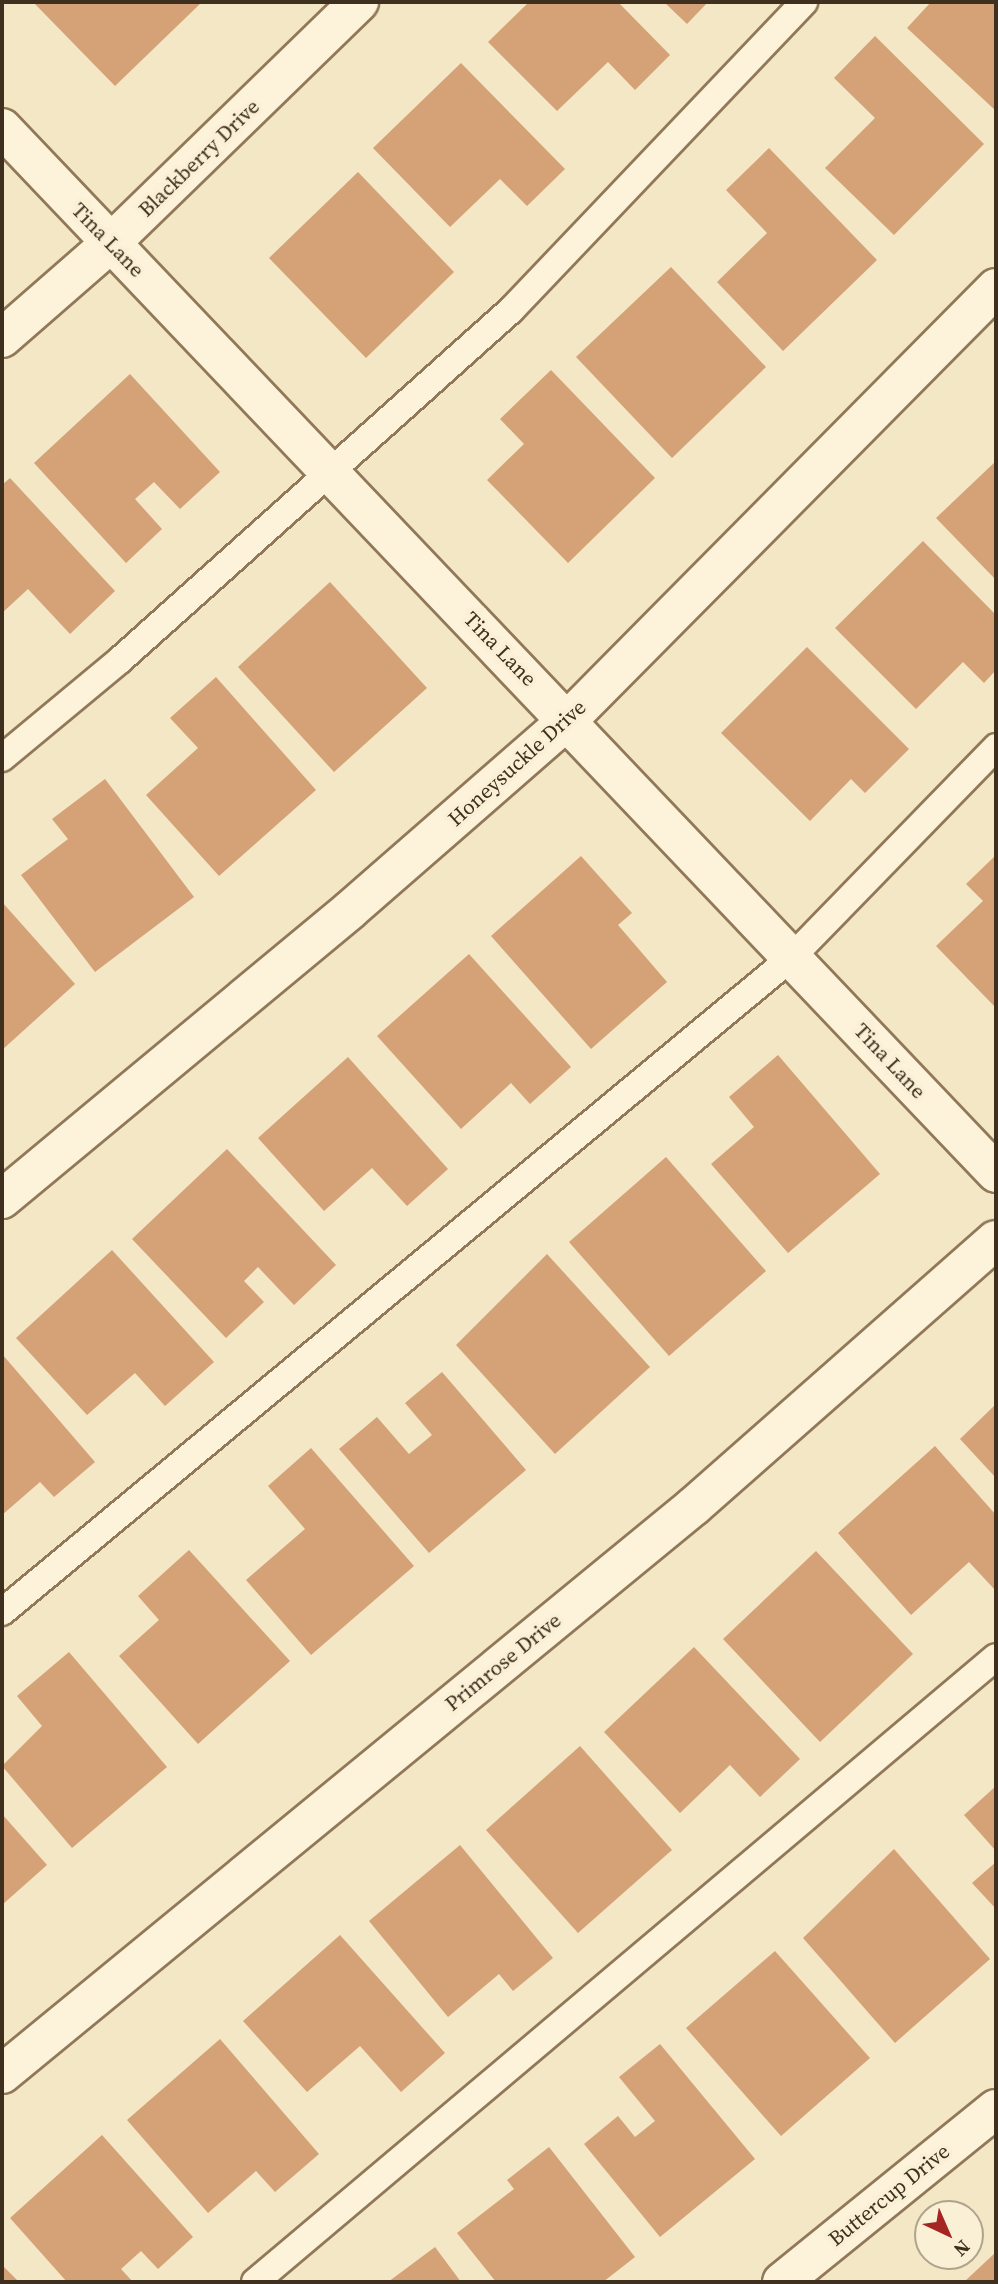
<!DOCTYPE html>
<style>
body{margin:0}
#map{position:relative;width:998px;height:2284px;overflow:hidden;background:#f3e7c5;font-family:"Source Serif 4",serif}
div>[style]{position:absolute}
.building>*{inset:0;background:#d5a177}
.roads{filter:drop-shadow(2px 0 #917858) drop-shadow(-2px 0 #917858) drop-shadow(0 2px #917858) drop-shadow(0 -2px #917858)}
.service>*{height:26px;margin:-13px;padding:0 13px;transform-origin:13px;border-radius:13px;background:#fcf3da}
.minor>*{height:38px;margin:-19px;padding:0 19px;transform-origin:19px;border-radius:19px;background:#fcf3da}
span{translate:-50% -50%;white-space:nowrap;text-align:center;line-height:1.15;-webkit-text-stroke:7px #f9f0d6;paint-order:stroke}
.street-label{font-size:21px;color:#3f2f1e}
.frame{position:absolute;inset:0;border:4px solid #3f2f1e;pointer-events:none}
.north{position:absolute;left:914px;top:2200px;width:70px;height:70px;box-sizing:border-box;background:#f9f0d6;border:2px solid #afa38c;border-radius:50%;rotate:136deg;font-size:19px;font-weight:700;line-height:28px;text-align:center;color:#3f2f1e}
.north::after{content:'';display:block;margin:auto;width:24px;height:32px;background:#a62522;clip-path:polygon(50% 0,100% 100%,50% 72%,0 100%)}
</style>
<div id="map">
<div class="building">
<div style="clip-path:polygon(33px 2px,202px 2px,115px 86px)"></div>
<div style="clip-path:polygon(529px 2px,618px 2px,670px 55px,635px 90px,608px 62px,557px 111px,488px 42px)"></div>
<div style="clip-path:polygon(664px 2px,708px 2px,687px 24px)"></div>
<div style="clip-path:polygon(931px 2px,996px 2px,996px 111px,907px 28px)"></div>
<div style="clip-path:polygon(875px 36px,984px 144px,894px 235px,825px 168px,875px 118px,834px 78px)"></div>
<div style="clip-path:polygon(461px 63px,565px 169px,527px 206px,500px 179px,450px 227px,373px 148px)"></div>
<div style="clip-path:polygon(769px 148px,877px 260px,783px 351px,717px 282px,767px 233px,726px 190px)"></div>
<div style="clip-path:polygon(358px 172px,454px 272px,366px 358px,269px 258px)"></div>
<div style="clip-path:polygon(671px 267px,766px 367px,672px 458px,576px 357px)"></div>
<div style="clip-path:polygon(551px 370px,655px 478px,568px 563px,487px 480px,524px 444px,500px 419px)"></div>
<div style="clip-path:polygon(130px 374px,220px 472px,180px 509px,154px 482px,135px 499px,162px 529px,126px 563px,34px 463px)"></div>
<div style="clip-path:polygon(996px 461px,996px 580px,936px 518px)"></div>
<div style="clip-path:polygon(10px 478px,115px 591px,70px 634px,28px 589px,2px 613px,2px 485px)"></div>
<div style="clip-path:polygon(923px 541px,996px 615px,996px 670px,984px 683px,963px 662px,916px 709px,835px 628px)"></div>
<div style="clip-path:polygon(330px 582px,427px 688px,334px 772px,238px 667px)"></div>
<div style="clip-path:polygon(807px 647px,909px 749px,865px 793px,851px 779px,810px 821px,721px 733px)"></div>
<div style="clip-path:polygon(216px 677px,316px 790px,219px 876px,146px 795px,198px 748px,170px 718px)"></div>
<div style="clip-path:polygon(105px 779px,194px 897px,95px 972px,21px 875px,68px 839px,52px 819px)"></div>
<div style="clip-path:polygon(996px 855px,996px 1008px,936px 946px,983px 901px,966px 884px)"></div>
<div style="clip-path:polygon(581px 856px,632px 913px,618px 925px,667px 982px,591px 1049px,491px 936px)"></div>
<div style="clip-path:polygon(2px 902px,75px 984px,2px 1050px)"></div>
<div style="clip-path:polygon(469px 954px,571px 1067px,530px 1104px,511px 1083px,461px 1129px,377px 1036px)"></div>
<div style="clip-path:polygon(778px 1055px,880px 1174px,788px 1253px,711px 1164px,754px 1127px,729px 1097px)"></div>
<div style="clip-path:polygon(348px 1057px,448px 1169px,407px 1206px,372px 1168px,324px 1211px,258px 1138px)"></div>
<div style="clip-path:polygon(227px 1149px,336px 1265px,294px 1305px,258px 1267px,244px 1281px,264px 1302px,226px 1338px,132px 1239px)"></div>
<div style="clip-path:polygon(666px 1157px,766px 1271px,669px 1356px,569px 1242px)"></div>
<div style="clip-path:polygon(112px 1250px,214px 1362px,165px 1406px,135px 1373px,87px 1415px,16px 1338px)"></div>
<div style="clip-path:polygon(547px 1254px,650px 1367px,555px 1454px,456px 1345px)"></div>
<div style="clip-path:polygon(2px 1354px,95px 1462px,54px 1497px,40px 1482px,2px 1515px)"></div>
<div style="clip-path:polygon(442px 1372px,526px 1470px,429px 1553px,339px 1449px,377px 1417px,409px 1454px,432px 1435px,405px 1403px)"></div>
<div style="clip-path:polygon(996px 1404px,996px 1478px,960px 1439px)"></div>
<div style="clip-path:polygon(935px 1446px,996px 1515px,996px 1591px,969px 1562px,911px 1615px,838px 1533px)"></div>
<div style="clip-path:polygon(311px 1448px,414px 1566px,311px 1655px,246px 1580px,305px 1529px,268px 1486px)"></div>
<div style="clip-path:polygon(189px 1550px,290px 1661px,198px 1744px,119px 1656px,159px 1620px,138px 1596px)"></div>
<div style="clip-path:polygon(816px 1551px,913px 1654px,820px 1742px,723px 1639px)"></div>
<div style="clip-path:polygon(694px 1647px,800px 1759px,760px 1797px,730px 1765px,680px 1813px,604px 1732px)"></div>
<div style="clip-path:polygon(69px 1652px,167px 1767px,72px 1848px,2px 1766px,42px 1726px,17px 1696px)"></div>
<div style="clip-path:polygon(580px 1746px,672px 1850px,578px 1933px,486px 1830px)"></div>
<div style="clip-path:polygon(996px 1786px,996px 1851px,964px 1815px)"></div>
<div style="clip-path:polygon(2px 1814px,47px 1865px,2px 1905px)"></div>
<div style="clip-path:polygon(460px 1845px,553px 1958px,513px 1991px,499px 1974px,448px 2017px,369px 1921px)"></div>
<div style="clip-path:polygon(894px 1849px,990px 1959px,895px 2043px,803px 1938px)"></div>
<div style="clip-path:polygon(996px 1862px,996px 1909px,972px 1883px)"></div>
<div style="clip-path:polygon(340px 1935px,445px 2053px,401px 2092px,360px 2046px,307px 2092px,243px 2021px)"></div>
<div style="clip-path:polygon(775px 1951px,870px 2058px,781px 2136px,686px 2028px)"></div>
<div style="clip-path:polygon(220px 2039px,319px 2154px,275px 2192px,256px 2171px,208px 2213px,127px 2120px)"></div>
<div style="clip-path:polygon(660px 2044px,755px 2159px,660px 2237px,584px 2144px,618px 2116px,635px 2137px,655px 2121px,619px 2077px)"></div>
<div style="clip-path:polygon(102px 2135px,193px 2237px,158px 2269px,141px 2251px,121px 2269px,133px 2282px,67px 2282px,10px 2218px)"></div>
<div style="clip-path:polygon(549px 2147px,635px 2257px,603px 2282px,496px 2282px,457px 2233px,514px 2189px,507px 2180px)"></div>
<div style="clip-path:polygon(435px 2247px,461px 2282px,388px 2282px)"></div>
<div style="clip-path:polygon(996px 2252px,996px 2282px,964px 2282px)"></div>
<div style="clip-path:polygon(2px 2265px,19px 2282px,2px 2282px)"></div>
</div>
<div class="roads">
<div class="service">
<div style="left:2px;top:758px;width:153px;rotate:-39.7deg"></div>
<div style="left:120px;top:660px;width:525px;rotate:-41.83deg"></div>
<div style="left:511px;top:310px;width:425px;rotate:-46.4deg"></div>
<div style="left:2px;top:1612px;width:1026px;rotate:-39.66deg"></div>
<div style="left:792px;top:957px;width:293px;rotate:-45.8deg"></div>
<div style="left:255px;top:2282px;width:969px;rotate:-40.15deg"></div>
</div>
<div class="minor">
<div style="left:2px;top:128px;width:1442px;rotate:46.43deg"></div>
<div style="left:2px;top:338px;width:145px;rotate:-41.1deg"></div>
<div style="left:111px;top:243px;width:346px;rotate:-44.2deg"></div>
<div style="left:2px;top:1199px;width:452px;rotate:-39.7deg"></div>
<div style="left:350px;top:910px;width:289px;rotate:-41.1deg"></div>
<div style="left:568px;top:720px;width:608px;rotate:-45.27deg"></div>
<div style="left:2px;top:2074px;width:895px;rotate:-39.38deg"></div>
<div style="left:694px;top:1506px;width:402px;rotate:-41.4deg"></div>
<div style="left:782px;top:2282px;width:275px;rotate:-39deg"></div>
</div>
</div>
<div class="street-label">
<span style="left:199px;top:158px;rotate:-44deg">Blackberry Drive</span>
<span style="left:108px;top:240px;rotate:46deg">Tina Lane</span>
<span style="left:500px;top:649px;rotate:46deg">Tina Lane</span>
<span style="left:517px;top:763px;rotate:-42deg">Honeysuckle Drive</span>
<span style="left:890px;top:1061px;rotate:47deg">Tina Lane</span>
<span style="left:503px;top:1662px;rotate:-39deg">Primrose Drive</span>
<span style="left:889px;top:2195px;rotate:-39deg">Buttercup Drive</span>
</div>
<div class="frame"></div>
<div class="north">N</div>
</div>
